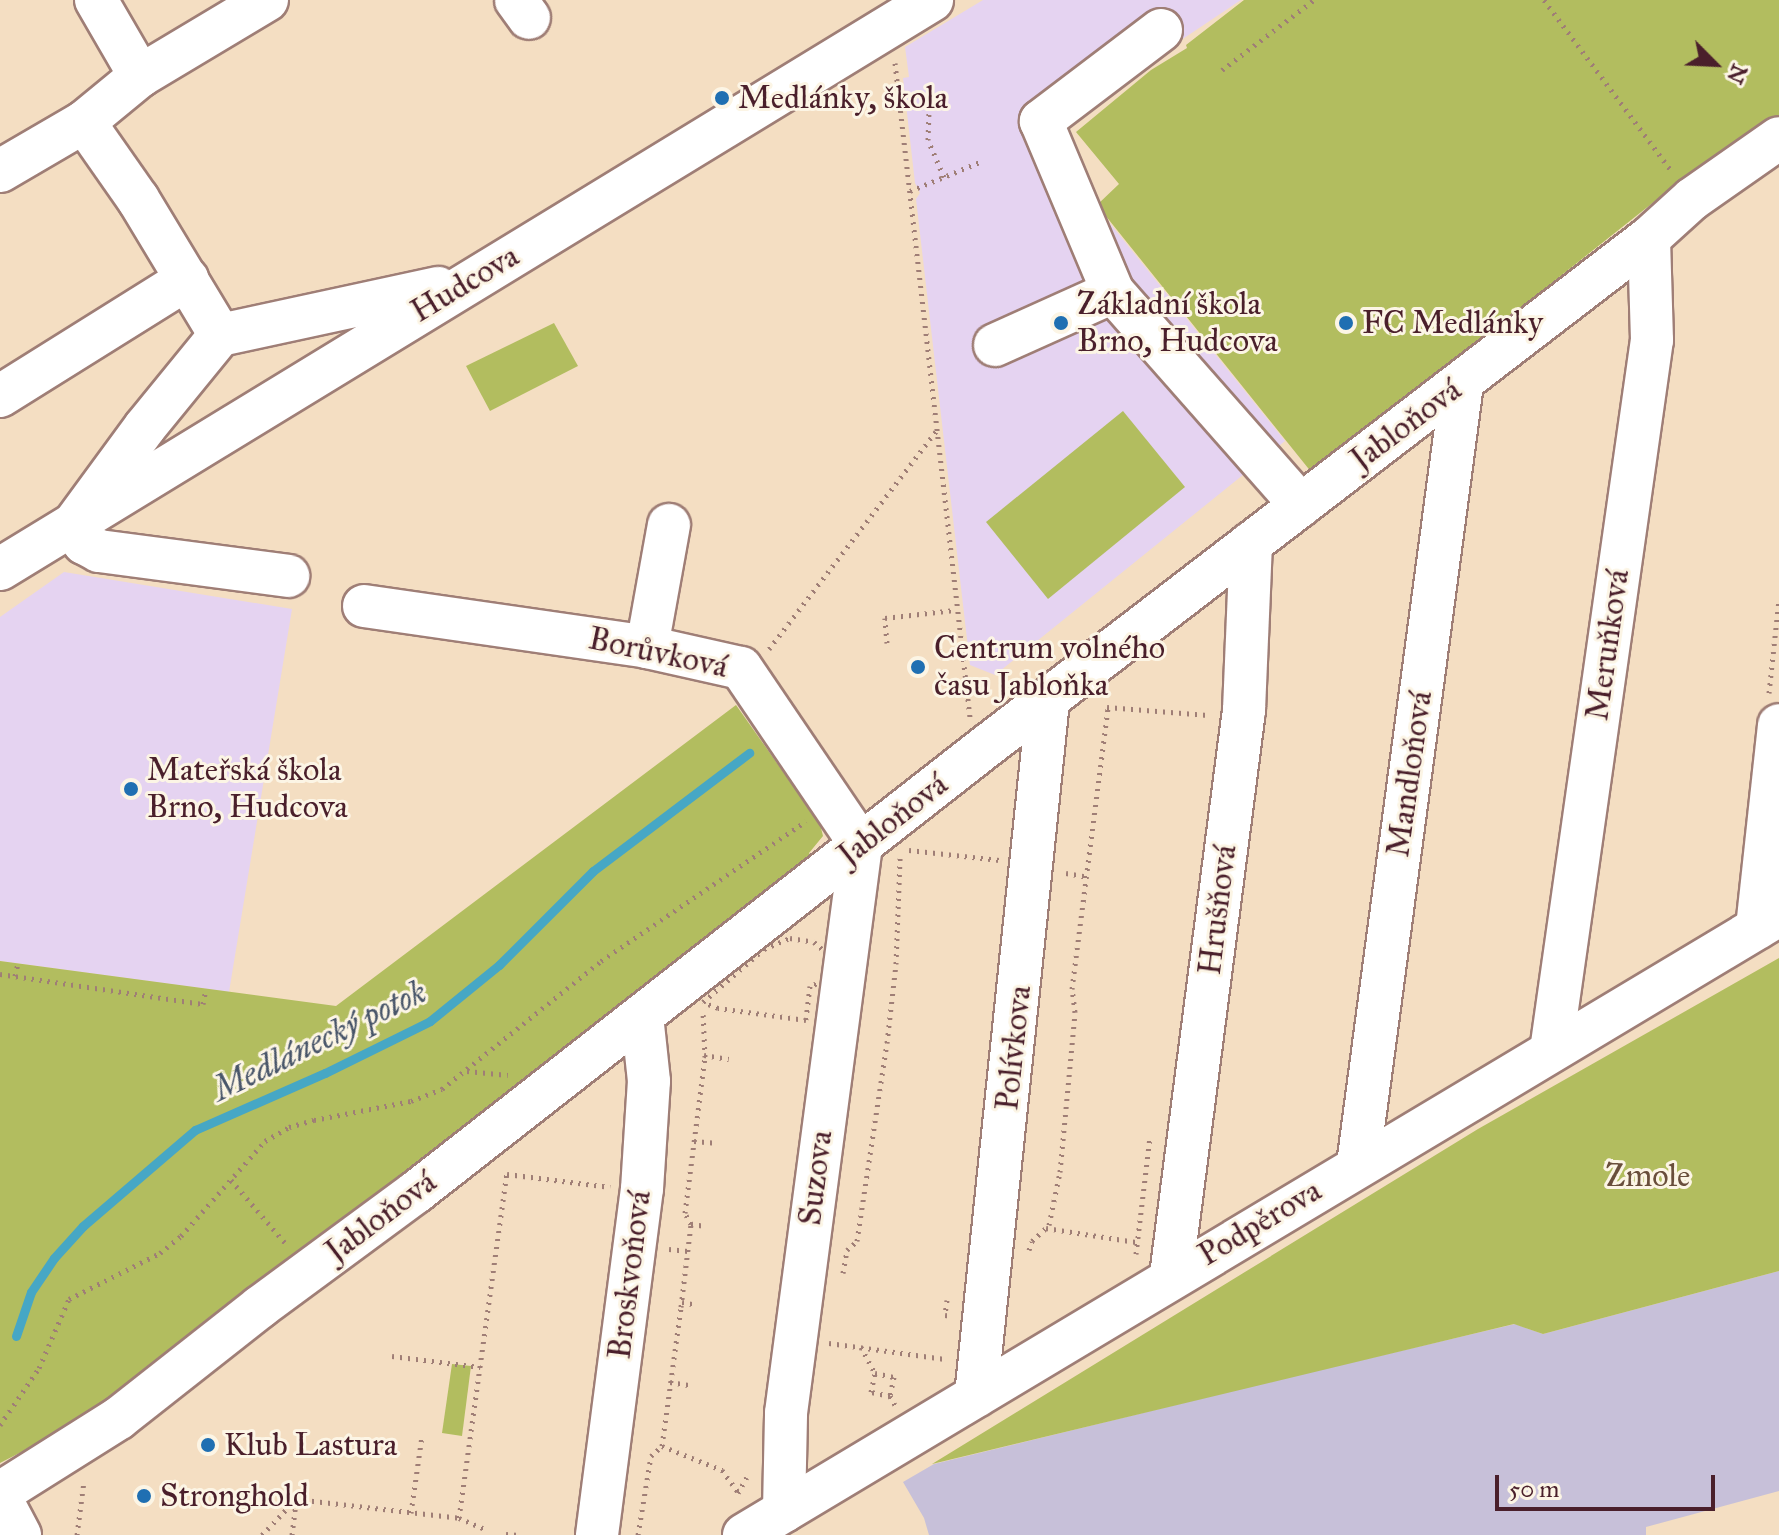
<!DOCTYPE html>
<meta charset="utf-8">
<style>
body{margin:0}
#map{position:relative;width:1779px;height:1535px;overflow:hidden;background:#f4dec2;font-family:"IM FELL Great Primer",serif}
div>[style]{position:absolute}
.built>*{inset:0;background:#e5d3f1}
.industrial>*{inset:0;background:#c7c0d9}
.green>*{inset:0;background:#b2bd5f}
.stream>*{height:9px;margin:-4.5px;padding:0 4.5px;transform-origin:4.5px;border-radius:4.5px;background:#46a7c5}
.path>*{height:5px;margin-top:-2.5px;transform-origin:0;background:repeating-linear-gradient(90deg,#9f7e76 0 2px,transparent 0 8px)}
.roads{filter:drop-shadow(2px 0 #9f7e76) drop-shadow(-2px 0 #9f7e76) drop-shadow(0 2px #9f7e76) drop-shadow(0 -2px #9f7e76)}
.minor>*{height:42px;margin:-21px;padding:0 21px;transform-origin:21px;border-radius:21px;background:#fff}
.dots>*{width:22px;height:22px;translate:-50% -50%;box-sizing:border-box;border:4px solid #fcf5e5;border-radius:50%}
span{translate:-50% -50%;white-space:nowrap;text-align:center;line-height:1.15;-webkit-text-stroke:6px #fcf5e5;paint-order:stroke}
.poi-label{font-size:32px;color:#4a1f2b}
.left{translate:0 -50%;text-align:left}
.street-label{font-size:32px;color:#4a1f2b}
.park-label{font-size:32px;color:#694e3b}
.water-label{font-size:34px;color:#485569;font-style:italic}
.north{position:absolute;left:1675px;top:24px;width:80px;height:80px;-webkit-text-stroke:6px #fcf5e5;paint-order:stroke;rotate:114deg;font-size:22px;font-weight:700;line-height:32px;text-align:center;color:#4a1f2b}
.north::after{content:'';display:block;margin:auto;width:28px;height:36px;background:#4a1f2b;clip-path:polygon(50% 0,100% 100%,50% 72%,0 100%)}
.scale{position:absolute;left:1495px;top:1475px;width:220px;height:36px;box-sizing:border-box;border:4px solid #4a1f2b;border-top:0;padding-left:10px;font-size:24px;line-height:28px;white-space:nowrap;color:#4a1f2b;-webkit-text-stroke:6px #fcf5e5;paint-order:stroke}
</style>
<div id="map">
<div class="built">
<div style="clip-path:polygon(983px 0,1241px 0,1039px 135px,1285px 441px,995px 675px,970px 665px,916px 199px,920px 193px,915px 183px,903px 78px,909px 77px,905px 47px)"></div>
<div style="clip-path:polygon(64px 572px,292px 609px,229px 992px,0 961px,0 617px)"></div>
</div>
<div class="industrial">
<div style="clip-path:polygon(1779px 1271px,1779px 1491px,1646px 1527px,1646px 1535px,929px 1535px,924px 1518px,903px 1482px,934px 1464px,1277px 1380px,1515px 1324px,1543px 1334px)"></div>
</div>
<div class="green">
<div style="clip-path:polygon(1244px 0,1779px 0,1779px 120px,1679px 182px,1312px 473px,1097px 205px,1119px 184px,1076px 132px,1151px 70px,1187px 48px,1186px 45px)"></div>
<div style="clip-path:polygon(554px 323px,578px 366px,490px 411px,466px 366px)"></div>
<div style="clip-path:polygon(1123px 411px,1185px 487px,1048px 599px,986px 522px)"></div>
<div style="clip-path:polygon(736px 705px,820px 824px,823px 836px,809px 853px,814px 862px,111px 1404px,35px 1449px,33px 1446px,0 1463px,0 961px,336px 1006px)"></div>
<div style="clip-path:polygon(1779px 958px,1779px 1271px,1543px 1334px,1514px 1324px,932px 1464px,1478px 1129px)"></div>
<div style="clip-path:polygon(452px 1364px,471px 1366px,462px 1436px,442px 1433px)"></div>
</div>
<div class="stream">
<div style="left:16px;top:1336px;width:46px;rotate:-71.2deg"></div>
<div style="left:31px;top:1292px;width:41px;rotate:-55.9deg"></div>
<div style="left:54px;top:1258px;width:43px;rotate:-47.8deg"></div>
<div style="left:83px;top:1226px;width:148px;rotate:-40.6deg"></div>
<div style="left:195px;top:1130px;width:142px;rotate:-23.7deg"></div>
<div style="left:325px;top:1073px;width:117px;rotate:-26.3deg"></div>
<div style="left:430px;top:1021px;width:89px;rotate:-39.1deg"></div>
<div style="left:499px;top:965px;width:133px;rotate:-45deg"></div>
<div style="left:593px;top:871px;width:196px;rotate:-37.1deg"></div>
</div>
<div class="path">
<div style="left:1544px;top:0;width:214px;rotate:53.3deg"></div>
<div style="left:895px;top:63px;width:658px;rotate:83.46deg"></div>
<div style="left:1222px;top:70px;width:116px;rotate:-37.3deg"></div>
<div style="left:944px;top:177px;width:40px;rotate:-113.4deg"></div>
<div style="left:928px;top:140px;width:38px;rotate:-88deg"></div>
<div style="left:929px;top:102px;width:20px;rotate:-33deg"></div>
<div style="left:910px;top:191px;width:76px;rotate:-22.5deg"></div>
<div style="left:887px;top:643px;width:25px;rotate:-95deg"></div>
<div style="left:885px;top:618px;width:70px;rotate:-6.5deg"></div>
<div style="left:769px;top:649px;width:275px;rotate:-52.5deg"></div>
<div style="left:1769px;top:693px;width:94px;rotate:-83.9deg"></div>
<div style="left:1107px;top:707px;width:101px;rotate:4.5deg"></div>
<div style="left:909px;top:850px;width:91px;rotate:6.3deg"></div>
<div style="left:1066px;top:873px;width:23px;rotate:10deg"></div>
<div style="left:790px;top:938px;width:24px;rotate:9deg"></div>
<div style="left:814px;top:942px;width:21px;rotate:41deg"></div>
<div style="left:830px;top:956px;width:22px;rotate:87deg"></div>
<div style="left:831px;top:978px;width:22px;rotate:159deg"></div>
<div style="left:810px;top:986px;width:34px;rotate:97deg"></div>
<div style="left:806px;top:1020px;width:89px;rotate:-172.2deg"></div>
<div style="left:718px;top:1008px;width:16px;rotate:-158deg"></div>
<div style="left:703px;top:1002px;width:81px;rotate:-41deg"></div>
<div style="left:764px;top:949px;width:28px;rotate:-23deg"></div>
<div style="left:0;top:974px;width:205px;rotate:8.4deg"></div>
<div style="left:203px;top:1004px;width:15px;rotate:-79deg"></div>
<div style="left:15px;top:976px;width:13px;rotate:-77deg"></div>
<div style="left:704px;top:1055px;width:25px;rotate:9deg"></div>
<div style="left:467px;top:1071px;width:41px;rotate:5.6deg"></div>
<div style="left:694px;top:1141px;width:21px;rotate:5deg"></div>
<div style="left:231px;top:1180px;width:84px;rotate:49.3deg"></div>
<div style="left:691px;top:1224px;width:15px;rotate:8deg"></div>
<div style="left:1046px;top:1228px;width:91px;rotate:8.8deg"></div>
<div style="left:669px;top:1249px;width:19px;rotate:6deg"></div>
<div style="left:1029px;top:1250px;width:9px;rotate:-72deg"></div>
<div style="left:1032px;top:1241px;width:23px;rotate:-43deg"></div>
<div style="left:1049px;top:1225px;width:54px;rotate:-78.3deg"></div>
<div style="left:1060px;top:1172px;width:161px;rotate:-84.6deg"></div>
<div style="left:1075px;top:1012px;width:23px;rotate:-97deg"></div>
<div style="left:1072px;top:989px;width:283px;rotate:-82.7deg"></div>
<div style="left:1136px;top:1254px;width:118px;rotate:-83.2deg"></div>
<div style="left:843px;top:1273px;width:23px;rotate:-80deg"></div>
<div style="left:847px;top:1250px;width:13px;rotate:-42deg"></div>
<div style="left:857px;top:1241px;width:200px;rotate:-81.4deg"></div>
<div style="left:887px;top:1043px;width:80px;rotate:-83.5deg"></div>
<div style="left:896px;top:964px;width:106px;rotate:-87.8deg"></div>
<div style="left:947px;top:1300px;width:15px;rotate:98deg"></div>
<div style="left:945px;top:1315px;width:7px;rotate:8deg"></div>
<div style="left:682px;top:1302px;width:15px;rotate:11deg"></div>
<div style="left:829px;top:1343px;width:117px;rotate:7.9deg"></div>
<div style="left:861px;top:1347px;width:30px;rotate:62deg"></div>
<div style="left:392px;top:1356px;width:89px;rotate:7.1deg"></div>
<div style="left:670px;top:1382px;width:19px;rotate:9deg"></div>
<div style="left:890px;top:1396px;width:19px;rotate:-168deg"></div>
<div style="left:871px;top:1392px;width:19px;rotate:-78deg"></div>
<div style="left:875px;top:1373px;width:19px;rotate:12deg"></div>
<div style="left:894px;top:1377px;width:19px;rotate:102deg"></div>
<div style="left:890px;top:1396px;width:13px;rotate:61deg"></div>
<div style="left:0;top:1425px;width:69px;rotate:-55.6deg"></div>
<div style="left:39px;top:1368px;width:75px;rotate:-66.5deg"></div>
<div style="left:69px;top:1299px;width:102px;rotate:-26.8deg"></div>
<div style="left:160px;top:1253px;width:27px;rotate:-39deg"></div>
<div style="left:181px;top:1236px;width:127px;rotate:-48.5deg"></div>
<div style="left:265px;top:1141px;width:28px;rotate:-30deg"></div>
<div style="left:289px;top:1127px;width:26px;rotate:-16deg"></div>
<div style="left:314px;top:1120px;width:99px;rotate:-11.1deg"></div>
<div style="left:411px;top:1101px;width:33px;rotate:-21deg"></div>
<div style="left:442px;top:1089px;width:204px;rotate:-38.8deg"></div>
<div style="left:601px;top:961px;width:248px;rotate:-34.3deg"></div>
<div style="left:662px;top:1446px;width:65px;rotate:21.8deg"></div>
<div style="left:722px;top:1470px;width:31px;rotate:54deg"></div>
<div style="left:738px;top:1493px;width:18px;rotate:-61deg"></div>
<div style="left:296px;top:1499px;width:164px;rotate:6.6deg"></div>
<div style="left:459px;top:1518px;width:347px;rotate:-82.1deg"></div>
<div style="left:507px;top:1174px;width:104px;rotate:7.2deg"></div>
<div style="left:411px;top:1513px;width:78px;rotate:-81.9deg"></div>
<div style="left:459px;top:1518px;width:28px;rotate:23deg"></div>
<div style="left:506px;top:1534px;width:15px;rotate:4deg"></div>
<div style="left:77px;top:1535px;width:54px;rotate:-82.6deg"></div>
<div style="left:262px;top:1535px;width:50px;rotate:-46.6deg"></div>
<div style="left:292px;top:1535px;width:35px;rotate:-83deg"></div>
<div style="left:638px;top:1535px;width:80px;rotate:-80.7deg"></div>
<div style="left:651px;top:1456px;width:15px;rotate:-42deg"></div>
<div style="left:662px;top:1446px;width:140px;rotate:-82.2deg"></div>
<div style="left:681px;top:1307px;width:84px;rotate:-83.1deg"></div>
<div style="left:691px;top:1224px;width:13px;rotate:-119deg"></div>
<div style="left:685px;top:1213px;width:157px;rotate:-82.7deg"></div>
<div style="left:705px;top:1057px;width:46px;rotate:-92.5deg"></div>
</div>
<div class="roads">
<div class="minor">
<div style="left:96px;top:0;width:88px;rotate:59.9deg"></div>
<div style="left:140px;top:76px;width:148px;rotate:-30.9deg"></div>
<div style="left:516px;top:0;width:22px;rotate:54deg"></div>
<div style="left:1161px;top:30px;width:151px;rotate:142.8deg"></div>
<div style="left:1041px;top:121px;width:186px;rotate:67.2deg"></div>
<div style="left:1113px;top:292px;width:284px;rotate:48.6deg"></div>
<div style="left:84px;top:122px;width:94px;rotate:55deg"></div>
<div style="left:138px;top:199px;width:159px;rotate:58.9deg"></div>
<div style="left:220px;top:335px;width:119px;rotate:129.2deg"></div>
<div style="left:145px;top:427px;width:122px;rotate:126.3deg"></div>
<div style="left:73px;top:525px;width:21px;rotate:59deg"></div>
<div style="left:84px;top:543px;width:17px;rotate:28deg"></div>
<div style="left:99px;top:551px;width:191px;rotate:7.5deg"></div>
<div style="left:0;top:171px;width:97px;rotate:-30.3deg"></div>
<div style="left:84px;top:122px;width:72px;rotate:-39.4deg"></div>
<div style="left:220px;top:335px;width:223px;rotate:-12.2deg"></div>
<div style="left:995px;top:345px;width:129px;rotate:-24.2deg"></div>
<div style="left:0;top:396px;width:221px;rotate:-32deg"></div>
<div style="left:0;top:569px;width:1092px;rotate:-31.4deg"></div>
<div style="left:364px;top:606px;width:286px;rotate:8.2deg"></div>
<div style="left:647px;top:647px;width:96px;rotate:12.6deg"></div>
<div style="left:741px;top:668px;width:214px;rotate:55.9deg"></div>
<div style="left:647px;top:647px;width:124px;rotate:-79.8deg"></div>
<div style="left:1757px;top:928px;width:204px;rotate:-83.8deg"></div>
<div style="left:1551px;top:1051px;width:718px;rotate:-81.92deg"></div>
<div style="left:1652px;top:340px;width:102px;rotate:-91.7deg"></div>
<div style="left:1358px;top:1165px;width:789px;rotate:-82.42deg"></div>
<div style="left:1171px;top:1276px;width:571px;rotate:-82.65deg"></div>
<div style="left:1244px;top:710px;width:167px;rotate:-87.6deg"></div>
<div style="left:976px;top:1396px;width:700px;rotate:-84.09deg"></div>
<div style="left:0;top:1493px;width:141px;rotate:-32.2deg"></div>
<div style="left:119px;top:1418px;width:179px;rotate:-38.2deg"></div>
<div style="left:260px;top:1307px;width:194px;rotate:-36.4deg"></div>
<div style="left:416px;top:1192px;width:726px;rotate:-38.01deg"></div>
<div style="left:988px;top:745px;width:833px;rotate:-37.49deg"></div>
<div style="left:1649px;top:238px;width:58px;rotate:-42.2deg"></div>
<div style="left:1692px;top:199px;width:106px;rotate:-35deg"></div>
<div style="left:0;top:1497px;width:43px;rotate:62.2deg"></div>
<div style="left:784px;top:1511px;width:98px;rotate:-88.8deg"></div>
<div style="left:786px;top:1413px;width:573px;rotate:-82.48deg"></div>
<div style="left:597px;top:1535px;width:349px;rotate:-82.6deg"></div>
<div style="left:642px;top:1189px;width:108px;rotate:-86.3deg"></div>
<div style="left:649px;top:1081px;width:66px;rotate:-96.1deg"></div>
<div style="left:744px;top:1535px;width:1206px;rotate:-30.92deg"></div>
</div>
</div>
<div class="dots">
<div style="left:722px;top:98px;background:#1f6fb2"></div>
<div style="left:1061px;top:323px;background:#1f6fb2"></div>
<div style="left:1346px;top:323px;background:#1f6fb2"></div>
<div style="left:918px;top:667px;background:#1f6fb2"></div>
<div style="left:131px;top:789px;background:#1f6fb2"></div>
<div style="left:208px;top:1445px;background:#1f6fb2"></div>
<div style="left:144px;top:1496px;background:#1f6fb2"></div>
</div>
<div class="poi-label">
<span class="left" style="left:738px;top:98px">Medlánky, škola</span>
<span class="left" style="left:1077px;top:323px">Základní škola<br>Brno, Hudcova</span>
<span class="left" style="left:1362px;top:323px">FC Medlánky</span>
<span class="left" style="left:934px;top:667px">Centrum volného<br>času Jabloňka</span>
<span class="left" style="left:147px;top:789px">Mateřská škola<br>Brno, Hudcova</span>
<span class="left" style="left:224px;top:1445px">Klub Lastura</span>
<span class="left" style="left:160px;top:1496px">Stronghold</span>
</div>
<div class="street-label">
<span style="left:465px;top:284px;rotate:-31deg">Hudcova</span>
<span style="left:1406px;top:425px;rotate:-37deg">Jabloňová</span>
<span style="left:1608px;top:645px;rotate:-82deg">Meruňková</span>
<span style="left:658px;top:653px;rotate:12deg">Borůvková</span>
<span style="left:1410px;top:774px;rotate:-82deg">Mandloňová</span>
<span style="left:893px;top:820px;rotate:-38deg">Jabloňová</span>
<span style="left:1218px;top:910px;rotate:-83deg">Hrušňová</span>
<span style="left:1014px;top:1048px;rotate:-84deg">Polívkova</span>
<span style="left:816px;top:1178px;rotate:-83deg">Suzova</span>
<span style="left:381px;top:1217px;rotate:-37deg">Jabloňová</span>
<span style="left:1260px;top:1223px;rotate:-31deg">Podpěrova</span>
<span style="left:630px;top:1275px;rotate:-83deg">Broskvoňová</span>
</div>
<div class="park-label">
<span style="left:1648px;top:1176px">Zmole</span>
</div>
<div class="water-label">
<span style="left:319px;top:1040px;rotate:-26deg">Medlánecký potok</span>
</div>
<div class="north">N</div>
<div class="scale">50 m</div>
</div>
